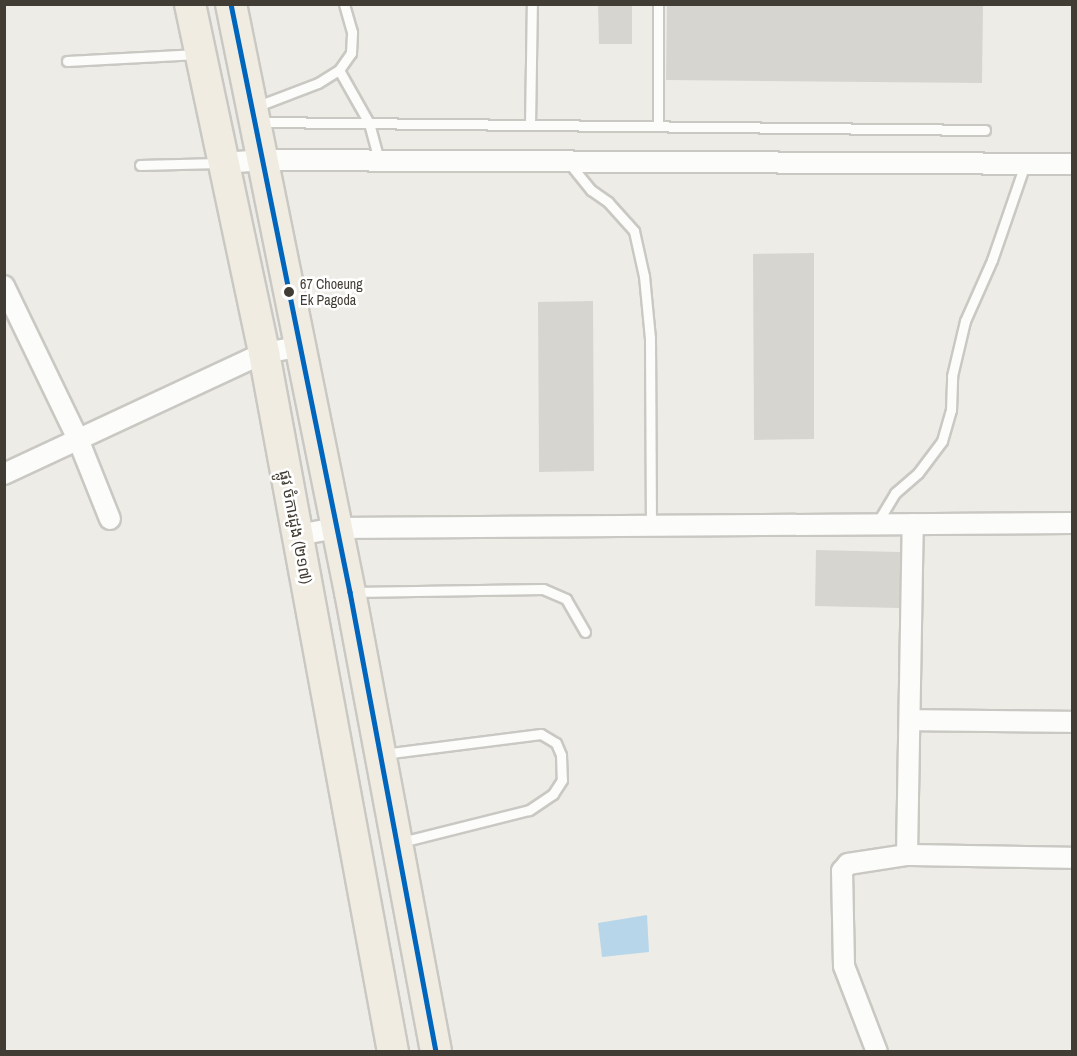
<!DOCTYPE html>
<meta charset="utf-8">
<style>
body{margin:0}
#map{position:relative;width:1077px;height:1056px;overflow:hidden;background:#eeece6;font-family:"Archivo Narrow","Noto Sans Khmer",sans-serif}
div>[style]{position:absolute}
.water>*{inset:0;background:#b8d6ea}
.building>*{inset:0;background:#d7d5cf}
.roads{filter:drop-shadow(2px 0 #cac8c3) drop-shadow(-2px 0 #cac8c3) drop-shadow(0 2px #cac8c3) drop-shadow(0 -2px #cac8c3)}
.lane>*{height:9px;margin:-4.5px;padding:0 4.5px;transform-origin:4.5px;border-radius:4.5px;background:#fcfcfb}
.street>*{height:20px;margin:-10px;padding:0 10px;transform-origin:10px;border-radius:10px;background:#fcfcfb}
.primary>*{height:30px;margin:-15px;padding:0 15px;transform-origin:15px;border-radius:15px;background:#f0ece2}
.bus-1>*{height:4.5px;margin:-2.25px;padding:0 2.25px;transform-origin:2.25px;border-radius:2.25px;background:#0065bd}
.dots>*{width:16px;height:16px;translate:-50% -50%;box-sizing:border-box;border:3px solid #fff;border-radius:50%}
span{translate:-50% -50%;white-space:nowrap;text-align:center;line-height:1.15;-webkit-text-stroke:5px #fff;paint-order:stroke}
.bus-label{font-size:14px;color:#423d34}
.left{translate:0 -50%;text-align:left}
.street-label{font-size:16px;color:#423d34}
.frame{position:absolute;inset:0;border:6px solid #423d34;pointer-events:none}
</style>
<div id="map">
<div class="water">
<div style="clip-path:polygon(647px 915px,649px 952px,602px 957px,598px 923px)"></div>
</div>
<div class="building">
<div style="clip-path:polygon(598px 4px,632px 4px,632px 44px,599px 44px)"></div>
<div style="clip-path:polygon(667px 5px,983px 5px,982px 83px,666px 80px)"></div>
<div style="clip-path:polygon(814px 253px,814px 439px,754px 440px,753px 254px)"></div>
<div style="clip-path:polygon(593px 301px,594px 471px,539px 472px,538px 302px)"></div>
<div style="clip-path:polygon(816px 550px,901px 552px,899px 608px,815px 606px)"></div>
</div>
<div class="roads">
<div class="lane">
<div style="left:658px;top:4px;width:122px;rotate:90deg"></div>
<div style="left:67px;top:61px;width:131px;rotate:-3.1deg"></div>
<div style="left:339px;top:70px;width:61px;rotate:60.5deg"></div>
<div style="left:369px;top:123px;width:39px;rotate:75deg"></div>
<div style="left:255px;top:107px;width:67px;rotate:-20.9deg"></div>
<div style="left:318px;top:83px;width:25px;rotate:-32deg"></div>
<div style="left:339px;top:70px;width:21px;rotate:-55deg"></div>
<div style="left:351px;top:53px;width:21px;rotate:-87deg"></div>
<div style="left:352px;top:32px;width:29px;rotate:-106deg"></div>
<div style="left:259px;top:122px;width:726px;rotate:0.63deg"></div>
<div style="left:530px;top:125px;width:121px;rotate:-89.1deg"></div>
<div style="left:569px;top:163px;width:35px;rotate:51deg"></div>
<div style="left:591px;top:190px;width:21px;rotate:35deg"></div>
<div style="left:608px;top:202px;width:39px;rotate:48deg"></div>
<div style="left:634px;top:231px;width:46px;rotate:77.5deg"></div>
<div style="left:644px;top:276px;width:62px;rotate:84.5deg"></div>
<div style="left:650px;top:338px;width:188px;rotate:89.7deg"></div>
<div style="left:140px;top:165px;width:79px;rotate:-1.5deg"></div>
<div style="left:877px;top:523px;width:35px;rotate:-59deg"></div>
<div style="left:895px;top:493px;width:30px;rotate:-41deg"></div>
<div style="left:918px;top:473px;width:40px;rotate:-53deg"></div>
<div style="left:942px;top:441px;width:32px;rotate:-74deg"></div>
<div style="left:951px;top:410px;width:34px;rotate:-88deg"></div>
<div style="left:952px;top:376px;width:57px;rotate:-76.7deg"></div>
<div style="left:965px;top:321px;width:67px;rotate:-66.1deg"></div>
<div style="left:992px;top:260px;width:102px;rotate:-71deg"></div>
<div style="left:353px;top:592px;width:190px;rotate:-0.9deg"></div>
<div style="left:543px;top:589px;width:25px;rotate:23deg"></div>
<div style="left:566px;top:599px;width:38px;rotate:60deg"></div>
<div style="left:383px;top:754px;width:159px;rotate:-7.2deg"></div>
<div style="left:541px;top:734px;width:17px;rotate:31deg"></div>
<div style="left:556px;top:743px;width:13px;rotate:67deg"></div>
<div style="left:561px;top:755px;width:25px;rotate:88deg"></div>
<div style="left:562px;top:780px;width:17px;rotate:123deg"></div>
<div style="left:553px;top:794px;width:29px;rotate:146deg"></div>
<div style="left:529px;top:810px;width:131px;rotate:165.9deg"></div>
</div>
<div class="street">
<div style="left:223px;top:163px;width:41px;rotate:-4.2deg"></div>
<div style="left:264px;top:160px;width:808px;rotate:0.28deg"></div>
<div style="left:4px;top:286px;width:170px;rotate:64.2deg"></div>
<div style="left:78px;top:439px;width:86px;rotate:68.2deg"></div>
<div style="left:4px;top:474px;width:287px;rotate:-25deg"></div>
<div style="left:264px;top:353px;width:39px;rotate:-10deg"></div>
<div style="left:297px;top:535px;width:41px;rotate:-9.9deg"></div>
<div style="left:337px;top:528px;width:735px;rotate:-0.39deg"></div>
<div style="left:910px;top:720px;width:162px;rotate:0.7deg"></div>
<div style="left:907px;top:855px;width:331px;rotate:-89deg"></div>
<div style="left:877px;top:1052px;width:92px;rotate:-111deg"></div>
<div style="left:844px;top:966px;width:95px;rotate:-91.2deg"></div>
<div style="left:842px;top:871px;width:9px;rotate:-49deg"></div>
<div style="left:848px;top:864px;width:60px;rotate:-8.7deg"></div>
<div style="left:907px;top:855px;width:165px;rotate:1deg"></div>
</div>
<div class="primary">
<div style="left:190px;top:4px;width:357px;rotate:78deg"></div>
<div style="left:264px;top:353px;width:711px;rotate:79.54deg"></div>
<div style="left:231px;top:4px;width:600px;rotate:78.56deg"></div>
<div style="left:350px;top:592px;width:468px;rotate:79.4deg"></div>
</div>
</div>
<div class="bus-1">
<div style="left:231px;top:4px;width:600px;rotate:78.56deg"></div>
<div style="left:350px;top:592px;width:468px;rotate:79.4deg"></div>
</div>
<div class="dots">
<div style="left:289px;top:292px;background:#423d34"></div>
</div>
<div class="bus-label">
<span class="left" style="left:300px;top:292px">67 Choeung<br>Ek Pagoda</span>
</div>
<div class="street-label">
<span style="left:296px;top:527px;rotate:79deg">ផ្លូវ ចំការដូង (២១៧)</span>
</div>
<div class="frame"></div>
</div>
